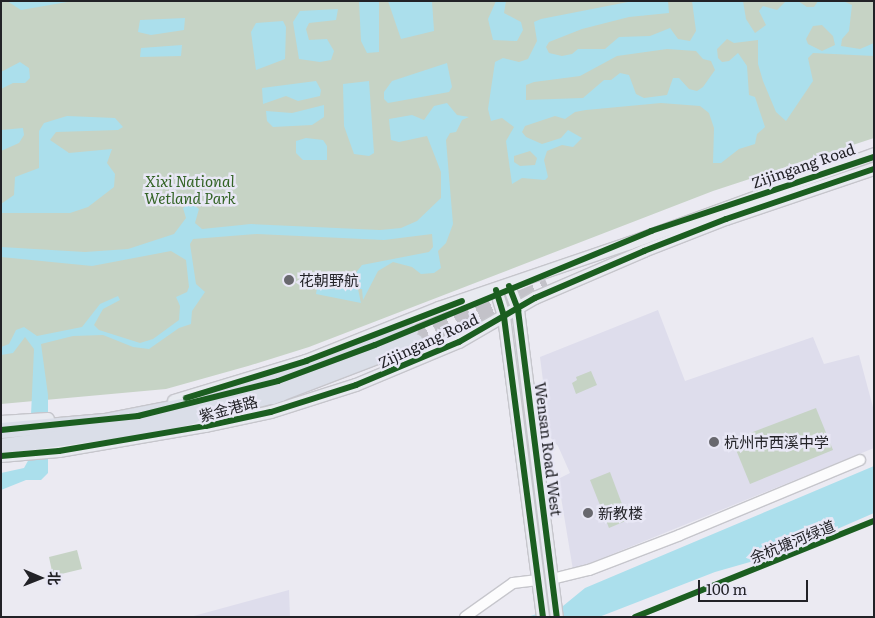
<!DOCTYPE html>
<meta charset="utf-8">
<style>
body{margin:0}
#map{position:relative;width:875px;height:618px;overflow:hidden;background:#ebeaf2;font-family:Literata,"Noto Sans SC",serif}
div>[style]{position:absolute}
.built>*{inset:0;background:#deddec}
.green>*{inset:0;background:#c6d3c5}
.water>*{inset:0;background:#abdfec}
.highway-tunnel>*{height:15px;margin-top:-7.5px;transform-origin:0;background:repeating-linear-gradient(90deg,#c3c2c9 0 15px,transparent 0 23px)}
.roads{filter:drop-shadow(1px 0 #c6c6cc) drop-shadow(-1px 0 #c6c6cc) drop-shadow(0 1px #c6c6cc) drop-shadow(0 -1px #c6c6cc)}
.minor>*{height:10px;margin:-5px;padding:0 5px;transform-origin:5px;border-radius:5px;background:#fcfcfd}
.major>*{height:12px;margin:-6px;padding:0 6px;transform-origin:6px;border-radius:6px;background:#e8eaf0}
.highway>*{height:15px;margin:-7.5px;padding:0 7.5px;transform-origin:7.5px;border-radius:7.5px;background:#dadee8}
.cycleway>*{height:6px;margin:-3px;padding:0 3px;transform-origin:3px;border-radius:3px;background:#1b5e20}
.dots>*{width:14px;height:14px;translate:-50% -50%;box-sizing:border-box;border:2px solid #e8e7f5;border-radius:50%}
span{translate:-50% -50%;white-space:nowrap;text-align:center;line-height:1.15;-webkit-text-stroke:5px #e8e7f5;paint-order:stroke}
.street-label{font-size:15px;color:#222227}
.park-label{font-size:15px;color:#336325;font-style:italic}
.poi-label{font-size:15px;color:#222227}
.left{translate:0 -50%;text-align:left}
.frame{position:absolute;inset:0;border:2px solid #222227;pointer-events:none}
.north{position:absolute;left:15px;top:553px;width:50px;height:50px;-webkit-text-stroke:4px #e8e7f5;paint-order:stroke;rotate:91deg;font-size:14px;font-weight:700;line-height:20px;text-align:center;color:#222227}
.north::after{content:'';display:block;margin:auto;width:18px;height:22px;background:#222227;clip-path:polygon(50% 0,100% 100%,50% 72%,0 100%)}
.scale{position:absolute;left:698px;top:580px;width:110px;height:22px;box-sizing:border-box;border:2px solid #222227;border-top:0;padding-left:6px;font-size:15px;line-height:18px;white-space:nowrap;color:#222227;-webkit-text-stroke:4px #e8e7f5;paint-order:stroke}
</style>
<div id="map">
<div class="built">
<div style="clip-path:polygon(658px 310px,685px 381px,813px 337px,824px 364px,859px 355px,874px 411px,874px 448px,573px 570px,558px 479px,570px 473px,558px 446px,550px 437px,540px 357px)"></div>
<div style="clip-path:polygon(289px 590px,290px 617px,190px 617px)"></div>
</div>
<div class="green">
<div style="clip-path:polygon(1px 1px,874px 1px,874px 138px,713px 191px,309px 347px,248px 366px,166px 389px,1px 404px)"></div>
<div style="clip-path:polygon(591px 371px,597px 385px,576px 394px,572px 383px,577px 380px,576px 377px)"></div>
<div style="clip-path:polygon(816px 408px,833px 450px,750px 484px,732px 440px)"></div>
<div style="clip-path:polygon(610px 472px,628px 520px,609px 528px,590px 480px)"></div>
<div style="clip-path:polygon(77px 550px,82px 569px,53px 576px,49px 557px)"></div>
</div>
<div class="water">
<div style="clip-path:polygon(7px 1px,73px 1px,21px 10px)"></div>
<div style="clip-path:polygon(359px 1px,379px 1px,379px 52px,367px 53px,361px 41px)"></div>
<div style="clip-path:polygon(388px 1px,432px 1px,434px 31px,401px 39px)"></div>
<div style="clip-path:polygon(496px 1px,506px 1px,504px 13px,521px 22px,523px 30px,517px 41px,493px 40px,488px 19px)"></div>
<div style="clip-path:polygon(evenodd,633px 1px,668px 1px,669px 13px,629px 17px,582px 29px,549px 42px,546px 47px,549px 53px,562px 56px,572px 54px,578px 49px,605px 49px,619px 37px,650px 36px,670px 28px,678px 39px,690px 41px,696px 31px,692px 1px,743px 1px,746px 19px,755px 33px,766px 25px,759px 11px,763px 6px,777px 10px,786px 1px,798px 1px,807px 7px,814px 7px,818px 1px,843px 1px,852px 5px,849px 31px,842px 39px,841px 46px,860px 49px,874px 43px,874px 56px,813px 53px,808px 58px,813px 81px,786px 121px,776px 112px,763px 81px,758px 64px,758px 40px,734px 43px,727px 39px,717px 49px,718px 58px,722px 62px,729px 61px,738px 53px,747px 66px,749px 95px,755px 97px,765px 127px,757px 134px,755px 144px,739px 149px,721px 163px,713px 163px,714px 128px,709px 113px,700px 106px,661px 103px,586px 110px,575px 112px,565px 119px,555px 116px,525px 126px,522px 132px,526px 137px,542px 144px,561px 138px,568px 130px,582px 138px,573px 147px,562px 145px,547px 151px,544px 160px,548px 177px,545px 180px,522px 178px,512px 184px,506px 141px,514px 127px,502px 118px,491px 121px,488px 109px,495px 62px,503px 58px,519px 62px,528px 59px,537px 41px,534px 22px,541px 19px,633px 1px,822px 25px,833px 36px,835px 45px,822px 51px,808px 44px,806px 39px,813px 26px,822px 25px,633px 1px,667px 49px,696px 51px,703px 59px,711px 61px,715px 70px,703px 87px,697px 91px,689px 89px,679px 78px,673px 78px,667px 95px,644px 98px,636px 94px,629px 75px,620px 73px,611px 80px,604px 80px,583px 98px,526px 100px,526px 85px,534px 82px,580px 76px,617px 56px,667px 49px,633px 1px,530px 151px,537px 158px,535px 165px,520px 166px,514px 162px,514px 156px,530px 151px)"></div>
<div style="clip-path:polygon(338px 9px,336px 20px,309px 23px,306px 29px,309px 40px,327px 39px,334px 51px,331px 60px,320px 62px,299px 59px,293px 22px,300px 11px)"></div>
<div style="clip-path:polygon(185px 18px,184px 30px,151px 35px,138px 32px,140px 20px)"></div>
<div style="clip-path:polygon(283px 21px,286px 27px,285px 59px,256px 70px,251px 32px,256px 23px)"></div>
<div style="clip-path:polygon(182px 45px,181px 56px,140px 57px,141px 48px)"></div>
<div style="clip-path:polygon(20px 62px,29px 68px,30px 78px,25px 83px,13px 83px,1px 89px,1px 72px)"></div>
<div style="clip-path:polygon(447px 63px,452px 87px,449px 92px,388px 103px,384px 99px,384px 92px,392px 81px)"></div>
<div style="clip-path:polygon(316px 81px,321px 90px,320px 96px,298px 101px,286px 96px,263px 104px,262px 88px)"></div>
<div style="clip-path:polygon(369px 81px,374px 153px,369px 156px,354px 154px,344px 126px,343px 84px)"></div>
<div style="clip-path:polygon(447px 103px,457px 115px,469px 117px,462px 120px,456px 132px,450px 133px,446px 140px,453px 224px,446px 243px,438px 251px,441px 268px,434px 273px,421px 274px,412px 267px,393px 262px,378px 271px,363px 300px,362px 289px,358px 289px,361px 303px,316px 294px,318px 282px,348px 283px,362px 265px,429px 252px,433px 247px,432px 234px,384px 240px,257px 234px,193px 239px,190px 244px,196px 284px,205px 292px,192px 311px,191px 324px,179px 328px,149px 349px,133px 347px,103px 335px,73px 336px,41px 344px,48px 395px,48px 473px,41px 480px,26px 480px,1px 490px,1px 473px,24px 468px,29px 459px,34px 349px,25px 337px,13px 353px,1px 355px,1px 347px,9px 344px,16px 330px,24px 327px,37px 336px,82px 327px,100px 304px,118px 296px,120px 300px,103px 309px,94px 325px,99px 330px,140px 343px,153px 339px,179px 320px,180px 306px,176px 297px,187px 292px,189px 287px,186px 260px,171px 251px,92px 266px,1px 257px,1px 247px,85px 252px,128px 249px,174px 234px,186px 218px,183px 208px,191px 203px,199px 209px,195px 223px,202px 229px,251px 224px,380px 230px,401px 228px,417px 221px,441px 198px,441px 172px,427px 136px,399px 142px,391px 140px,389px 119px,412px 115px,424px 120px,434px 106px)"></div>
<div style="clip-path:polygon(324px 105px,324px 117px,312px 125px,273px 127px,267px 121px,266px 111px,292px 113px)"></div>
<div style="clip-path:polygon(67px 116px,115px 118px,123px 127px,118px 130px,56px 132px,50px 140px,69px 153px,112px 149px,107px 163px,115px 174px,114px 187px,88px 207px,70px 213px,1px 213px,1px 204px,14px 195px,15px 177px,39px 168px,39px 131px,44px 123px)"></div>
<div style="clip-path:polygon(23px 128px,24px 135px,19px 143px,1px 151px,1px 130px)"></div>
<div style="clip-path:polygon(306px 138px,323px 140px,327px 146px,327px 160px,303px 160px,296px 153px,296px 141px)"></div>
<div style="clip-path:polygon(874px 466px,874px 513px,782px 553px,715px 572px,599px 617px,527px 617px,563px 606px,585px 588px)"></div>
</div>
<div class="highway-tunnel">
<div style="left:410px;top:330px;width:104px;rotate:-22.6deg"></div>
<div style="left:415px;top:341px;width:144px;rotate:-22.5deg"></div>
</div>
<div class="roads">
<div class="minor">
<div style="left:552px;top:579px;width:38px;rotate:-14deg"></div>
<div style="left:589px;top:570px;width:97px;rotate:-21deg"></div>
<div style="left:680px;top:535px;width:195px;rotate:-22.6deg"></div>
<div style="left:465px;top:617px;width:59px;rotate:-35.3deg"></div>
<div style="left:513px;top:583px;width:25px;rotate:-7deg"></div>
</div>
<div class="major">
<div style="left:509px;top:286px;width:26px;rotate:69deg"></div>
<div style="left:518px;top:310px;width:309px;rotate:82.8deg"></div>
<div style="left:496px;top:290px;width:28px;rotate:73deg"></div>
<div style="left:504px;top:317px;width:303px;rotate:82.6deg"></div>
<div style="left:174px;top:401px;width:138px;rotate:-16.9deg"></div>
<div style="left:306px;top:361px;width:143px;rotate:-21.7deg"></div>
<div style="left:439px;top:308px;width:202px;rotate:-18.8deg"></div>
<div style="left:630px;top:243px;width:260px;rotate:-20deg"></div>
<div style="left:1px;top:422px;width:47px;rotate:-3.7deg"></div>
<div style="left:1px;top:456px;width:58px;rotate:-4.9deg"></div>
<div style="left:59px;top:451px;width:149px;rotate:-9.7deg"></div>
<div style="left:206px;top:426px;width:66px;rotate:-12.2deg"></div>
<div style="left:271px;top:412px;width:89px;rotate:-17.6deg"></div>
<div style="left:356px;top:385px;width:112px;rotate:-22.7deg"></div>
<div style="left:459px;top:342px;width:88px;rotate:-30.1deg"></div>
<div style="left:535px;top:298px;width:119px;rotate:-23.3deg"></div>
<div style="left:644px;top:251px;width:88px;rotate:-21.3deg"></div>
<div style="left:726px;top:219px;width:156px;rotate:-18.7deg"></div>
</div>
<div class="highway">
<div style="left:272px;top:396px;width:153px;rotate:-21deg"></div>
<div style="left:1px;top:430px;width:103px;rotate:-5deg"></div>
<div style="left:104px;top:421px;width:100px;rotate:-11deg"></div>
<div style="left:202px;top:402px;width:114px;rotate:-16.4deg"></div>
<div style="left:311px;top:370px;width:107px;rotate:-22deg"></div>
<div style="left:1px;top:446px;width:157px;rotate:-7.7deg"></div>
<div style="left:157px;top:425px;width:128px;rotate:-14.5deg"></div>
</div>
</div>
<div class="cycleway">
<div style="left:509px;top:286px;width:26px;rotate:69deg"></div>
<div style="left:518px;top:310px;width:309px;rotate:82.8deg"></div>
<div style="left:496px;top:290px;width:28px;rotate:73deg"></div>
<div style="left:504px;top:317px;width:303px;rotate:82.6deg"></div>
<div style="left:186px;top:398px;width:126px;rotate:-17.1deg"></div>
<div style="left:306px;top:361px;width:167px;rotate:-21deg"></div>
<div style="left:1px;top:430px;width:138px;rotate:-5.8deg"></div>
<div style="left:138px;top:416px;width:144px;rotate:-14deg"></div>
<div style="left:278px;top:381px;width:103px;rotate:-20.4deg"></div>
<div style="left:375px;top:345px;width:299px;rotate:-22.4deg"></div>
<div style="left:651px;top:231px;width:235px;rotate:-18.4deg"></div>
<div style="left:1px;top:456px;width:58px;rotate:-4.9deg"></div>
<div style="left:59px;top:451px;width:149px;rotate:-9.7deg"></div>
<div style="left:206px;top:426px;width:66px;rotate:-12.2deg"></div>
<div style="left:271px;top:412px;width:89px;rotate:-17.6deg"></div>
<div style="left:356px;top:385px;width:112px;rotate:-22.7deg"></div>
<div style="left:459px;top:342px;width:88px;rotate:-30.1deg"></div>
<div style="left:535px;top:298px;width:119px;rotate:-23.3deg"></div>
<div style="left:644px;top:251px;width:88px;rotate:-21.3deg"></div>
<div style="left:726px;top:219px;width:156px;rotate:-18.7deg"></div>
<div style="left:635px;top:617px;width:258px;rotate:-21.9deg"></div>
</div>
<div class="dots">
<div style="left:289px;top:280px;background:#68686e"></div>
<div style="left:714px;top:442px;background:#68686e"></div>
<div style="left:588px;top:513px;background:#68686e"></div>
</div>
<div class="street-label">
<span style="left:803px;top:165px;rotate:-19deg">Zijingang Road</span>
<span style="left:428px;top:340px;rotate:-25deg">Zijingang Road</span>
<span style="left:228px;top:408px;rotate:-15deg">紫金港路</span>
<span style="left:549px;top:449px;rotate:83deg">Wensan Road West</span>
<span style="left:792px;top:541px;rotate:-22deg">余杭塘河绿道</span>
</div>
<div class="park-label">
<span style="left:190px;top:189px">Xixi National<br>Wetland Park</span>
</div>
<div class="poi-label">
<span class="left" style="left:299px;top:280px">花朝野航</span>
<span class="left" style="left:724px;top:442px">杭州市西溪中学</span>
<span class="left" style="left:598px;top:513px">新教楼</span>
</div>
<div class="frame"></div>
<div class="north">北</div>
<div class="scale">100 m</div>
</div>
